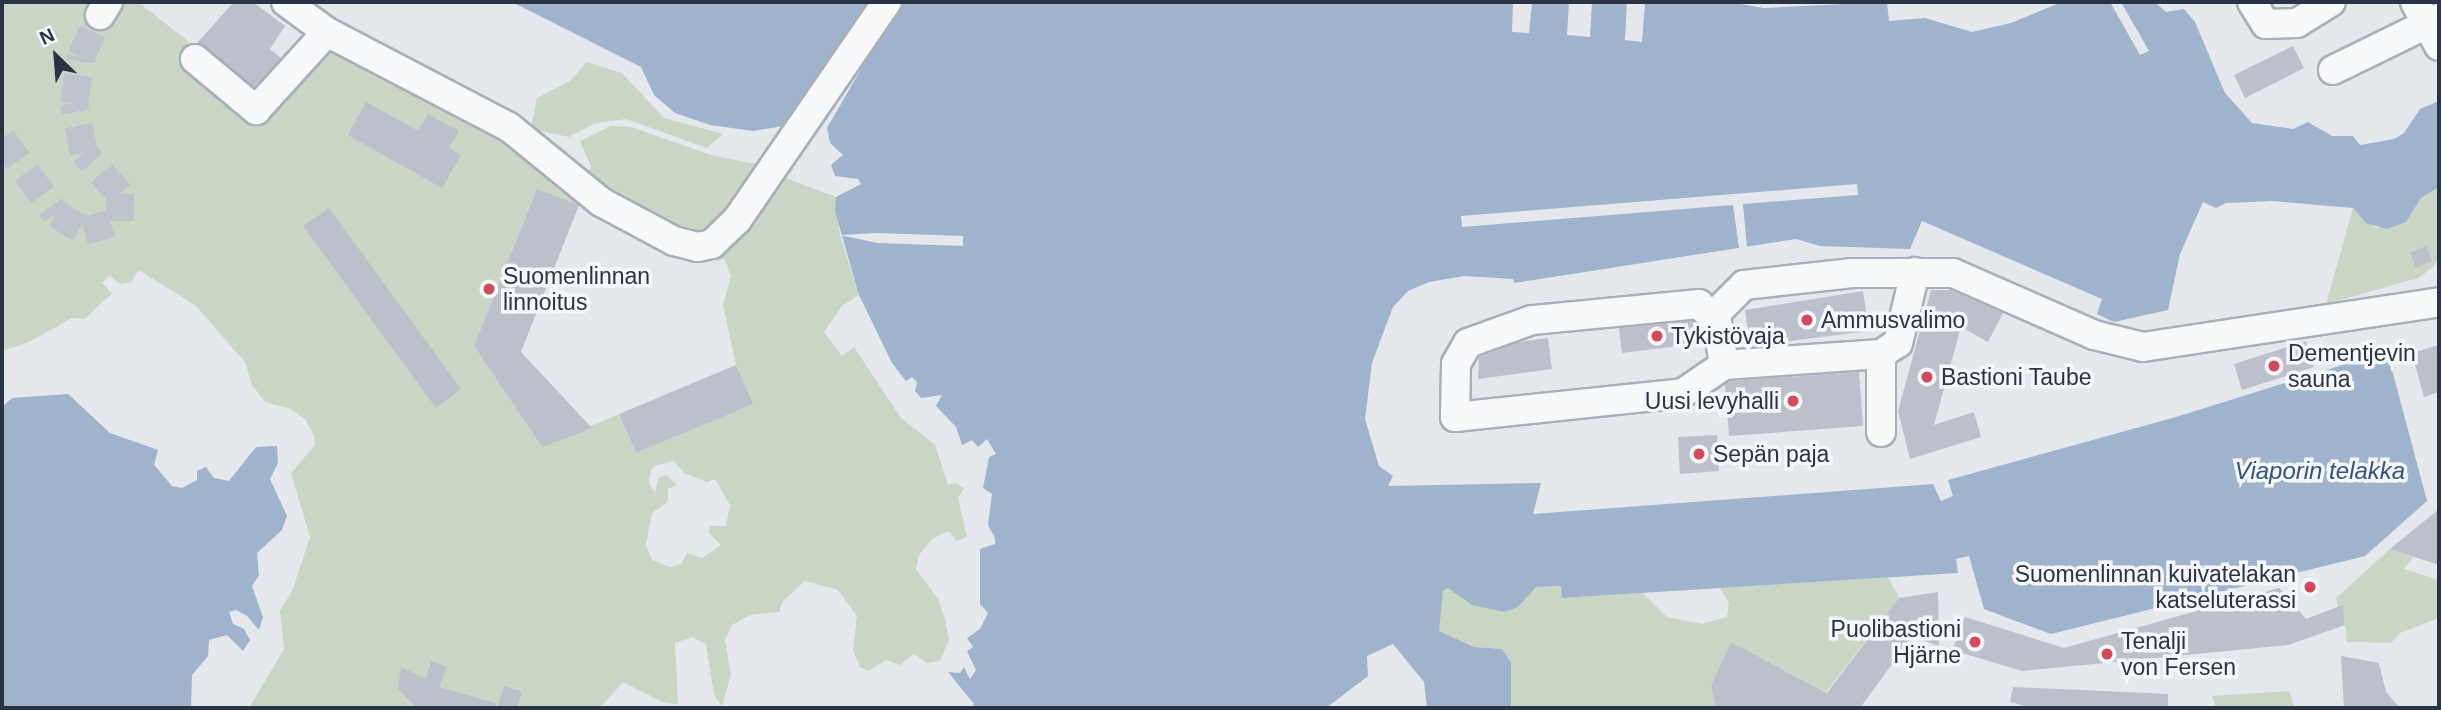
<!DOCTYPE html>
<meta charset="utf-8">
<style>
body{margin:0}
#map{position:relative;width:2441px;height:710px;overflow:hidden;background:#e4e7ec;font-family:Arial,sans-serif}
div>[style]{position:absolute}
.green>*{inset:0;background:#c9d6c5}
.water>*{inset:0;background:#9fb4cc}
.pier>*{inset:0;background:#e4e7ec}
.building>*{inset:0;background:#bbc0ca}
.minor-tunnel>*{height:28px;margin-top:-14px;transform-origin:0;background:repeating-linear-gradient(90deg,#bfc3cb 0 28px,transparent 0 42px)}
.roads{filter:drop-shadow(2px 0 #a9aeb7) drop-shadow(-2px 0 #a9aeb7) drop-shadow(0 2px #a9aeb7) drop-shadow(0 -2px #a9aeb7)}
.minor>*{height:28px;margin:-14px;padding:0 14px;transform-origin:14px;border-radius:14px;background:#f7f8fa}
.dots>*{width:19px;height:19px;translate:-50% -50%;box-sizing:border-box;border:4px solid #f4f6f9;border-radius:50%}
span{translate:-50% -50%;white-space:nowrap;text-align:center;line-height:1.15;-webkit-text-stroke:7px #f4f6f9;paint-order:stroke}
.poi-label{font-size:23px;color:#2b3445}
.left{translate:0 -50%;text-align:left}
.right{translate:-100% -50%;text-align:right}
.water-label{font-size:24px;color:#34527a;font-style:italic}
.frame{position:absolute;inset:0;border:4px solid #2b3445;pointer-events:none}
.north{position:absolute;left:21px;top:21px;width:70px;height:70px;-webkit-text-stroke:5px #f4f6f9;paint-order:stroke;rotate:335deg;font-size:19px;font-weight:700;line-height:28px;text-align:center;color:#2b3445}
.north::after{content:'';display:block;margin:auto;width:24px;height:32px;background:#2b3445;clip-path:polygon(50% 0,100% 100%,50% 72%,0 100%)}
</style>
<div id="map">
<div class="green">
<div style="clip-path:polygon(evenodd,2px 2px,138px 2px,189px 42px,182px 53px,253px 119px,332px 46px,497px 130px,578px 196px,579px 205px,537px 189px,474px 346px,542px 447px,619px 414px,636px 453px,752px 404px,736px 365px,723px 305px,731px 276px,724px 259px,716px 261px,715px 255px,783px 177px,836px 197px,840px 235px,859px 295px,842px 306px,824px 332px,842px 356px,854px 347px,901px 418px,935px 445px,948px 485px,955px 483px,964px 488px,958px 498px,967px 537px,956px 541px,949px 531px,932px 539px,919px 555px,916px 569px,938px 599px,945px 619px,949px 640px,940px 661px,927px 663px,914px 654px,900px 665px,886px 660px,868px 671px,860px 667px,853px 650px,857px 616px,838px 590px,805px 581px,783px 601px,779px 612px,750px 615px,732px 625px,725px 640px,731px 675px,722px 706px,714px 695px,706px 644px,692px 637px,675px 643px,678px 704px,665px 703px,623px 682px,600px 708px,249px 708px,284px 649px,280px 611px,292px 591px,310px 537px,291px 473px,315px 445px,314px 436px,306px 420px,291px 409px,265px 402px,252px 385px,245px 362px,196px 306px,139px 270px,131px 282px,121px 284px,109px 276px,102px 283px,112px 293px,85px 319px,72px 318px,29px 342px,2px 351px,2px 2px,674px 461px,684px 473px,707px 482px,715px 479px,730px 505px,726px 526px,710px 526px,709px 533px,721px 545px,702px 558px,687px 553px,681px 564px,670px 567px,652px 560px,646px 545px,652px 513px,668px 502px,668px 489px,677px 485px,667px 475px,658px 478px,655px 493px,649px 483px,651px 471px,654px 466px,674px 461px)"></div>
<div style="clip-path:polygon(587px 62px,622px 73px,664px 118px,723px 134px,707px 148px,626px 119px,596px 123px,569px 137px,531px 129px,537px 98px,570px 81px)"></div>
<div style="clip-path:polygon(611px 126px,631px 127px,711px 155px,760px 165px,743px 197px,705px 233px,692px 232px,674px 228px,583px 179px,591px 167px,580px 141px)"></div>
<div style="clip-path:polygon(2439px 187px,2439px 259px,2432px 268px,2418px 278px,2326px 304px,2353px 208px,2376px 228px,2406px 222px,2421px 198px)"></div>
<div style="clip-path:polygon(2390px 549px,2413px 557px,2404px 569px,2439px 580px,2439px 618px,2400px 633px,2391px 643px,2347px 642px,2343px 605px,2338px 607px,2336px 598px)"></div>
<div style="clip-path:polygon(1888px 577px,1899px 598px,1826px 692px,1731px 642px,1711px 685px,1716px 708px,1511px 708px,1511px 662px,1502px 649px,1474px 647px,1438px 631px,1443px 591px,1448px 588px,1505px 612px,1518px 607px,1536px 587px,1561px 586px,1563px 598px,1643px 593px,1667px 617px,1702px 624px,1727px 617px,1729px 603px,1720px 588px)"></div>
<div style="clip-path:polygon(2289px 691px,2295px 708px,2216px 708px,2212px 696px)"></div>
</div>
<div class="water">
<div style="clip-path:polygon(512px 2px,1513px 2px,1512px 32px,1529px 33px,1532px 2px,1569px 2px,1567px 35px,1590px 37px,1592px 2px,1627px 2px,1625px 40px,1642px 42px,1645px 2px,1728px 2px,1764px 8px,1887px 2px,1889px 21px,1925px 18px,1972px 32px,2011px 23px,2062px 2px,2155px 2px,2166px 12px,2184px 9px,2195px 22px,2225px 93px,2252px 123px,2293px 129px,2308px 122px,2332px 136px,2353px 136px,2360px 145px,2394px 139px,2404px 133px,2420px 109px,2439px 101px,2439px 187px,2421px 198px,2406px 222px,2387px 229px,2366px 223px,2353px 208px,2272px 201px,2226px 203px,2216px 208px,2203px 202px,2180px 254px,2168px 310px,2114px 322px,2097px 314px,2102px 299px,1922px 221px,1910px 249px,1820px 246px,1796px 239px,1514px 283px,1513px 279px,1464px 276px,1429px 282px,1408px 291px,1393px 307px,1372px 363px,1365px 419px,1379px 466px,1393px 476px,1388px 486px,1541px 483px,1533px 514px,1933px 484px,1941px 501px,1953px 496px,1948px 480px,2176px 417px,2387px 351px,2427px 501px,2365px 556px,2051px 634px,1984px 609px,1969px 556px,1956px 559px,1958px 573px,1562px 598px,1561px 586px,1536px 587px,1518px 607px,1505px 612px,1472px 605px,1448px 588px,1443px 591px,1439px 631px,1474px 647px,1502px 649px,1511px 662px,1511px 708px,1427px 708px,1424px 682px,1393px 644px,1367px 656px,1368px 676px,1326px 708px,971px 708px,974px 704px,948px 672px,960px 673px,964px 667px,970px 679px,976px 670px,967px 651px,973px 647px,967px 638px,980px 629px,988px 613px,980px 604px,980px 549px,995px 544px,995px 538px,988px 525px,992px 494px,983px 488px,989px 457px,996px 454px,987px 439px,978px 447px,972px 440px,962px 445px,956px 427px,936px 406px,942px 395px,921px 398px,915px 391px,917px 382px,912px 377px,906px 381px,892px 363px,859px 295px,835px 211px,836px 197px,861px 184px,858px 179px,835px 176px,831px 165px,843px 155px,830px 143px,827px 128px,886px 26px,862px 12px,784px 126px,753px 131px,710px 125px,675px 113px,654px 95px,641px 67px)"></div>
<div style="clip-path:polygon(68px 394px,110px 433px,158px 450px,154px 465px,172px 486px,182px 488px,197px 480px,197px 471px,206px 467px,214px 478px,229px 481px,256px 447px,277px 446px,278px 463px,270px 479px,287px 516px,282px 530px,257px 553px,259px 575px,252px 586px,263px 617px,259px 630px,247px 616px,236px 610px,229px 612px,233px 624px,244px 629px,250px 640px,243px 651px,227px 635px,209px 640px,208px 656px,192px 675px,191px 708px,2px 708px,2px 407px,12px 398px)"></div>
</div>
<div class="pier">
<div style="clip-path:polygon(2110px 2px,2121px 2px,2149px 51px,2140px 55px)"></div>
<div style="clip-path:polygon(1857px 184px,1858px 195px,1743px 204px,1747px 247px,1739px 248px,1733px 205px,1462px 227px,1461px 216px)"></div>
<div style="clip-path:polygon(877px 233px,963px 236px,963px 246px,877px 243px,840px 235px)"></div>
</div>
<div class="building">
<div style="clip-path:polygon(234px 2px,253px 2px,285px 26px,270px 49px,281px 58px,254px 87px,197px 43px)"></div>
<div style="clip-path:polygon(2293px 46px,2304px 68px,2245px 98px,2234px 75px)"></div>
<div style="clip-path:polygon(366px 102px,418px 131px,428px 114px,459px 131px,449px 148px,461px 155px,442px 188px,348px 135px)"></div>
<div style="clip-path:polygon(537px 189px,579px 205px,521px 352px,592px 428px,542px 447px,474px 346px)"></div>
<div style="clip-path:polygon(329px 208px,461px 389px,436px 408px,303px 226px)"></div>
<div style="clip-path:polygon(2426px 246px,2432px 261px,2416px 268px,2410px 253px)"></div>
<div style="clip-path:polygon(1931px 290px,1950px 290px,2003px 313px,1988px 342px,1961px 327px,1934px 425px,1974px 412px,1981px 437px,1910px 459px,1898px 411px)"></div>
<div style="clip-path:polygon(1863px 291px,1869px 331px,1750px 346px,1745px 310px)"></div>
<div style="clip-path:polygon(1693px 321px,1696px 344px,1622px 353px,1619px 328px)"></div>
<div style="clip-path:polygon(1548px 338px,1552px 369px,1478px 379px,1479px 357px,1519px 342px)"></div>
<div style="clip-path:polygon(2306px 341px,2314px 367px,2242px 390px,2234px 364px)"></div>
<div style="clip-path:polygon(2439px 345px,2439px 392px,2424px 397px,2412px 353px)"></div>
<div style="clip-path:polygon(736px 365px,753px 404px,636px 453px,619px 414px)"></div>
<div style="clip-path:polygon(1859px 372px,1863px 426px,1729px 436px,1725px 385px,1730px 381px)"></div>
<div style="clip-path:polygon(1717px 435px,1719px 471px,1680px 474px,1678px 437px)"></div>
<div style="clip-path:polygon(2439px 509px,2439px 565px,2390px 549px)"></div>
<div style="clip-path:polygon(2279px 588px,2306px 619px,2343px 605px,2345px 625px,2288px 645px,2022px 671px,1952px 650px,1965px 617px,2064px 648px)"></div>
<div style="clip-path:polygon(1938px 592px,1939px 646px,1912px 637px,1860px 708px,1716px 708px,1711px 685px,1731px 642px,1827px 693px,1899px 598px)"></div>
<div style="clip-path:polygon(2341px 656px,2379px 663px,2386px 692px,2400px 708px,2344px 708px)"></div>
<div style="clip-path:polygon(431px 661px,447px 667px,439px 687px,496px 703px,496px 708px,417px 708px,398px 689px,401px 667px,426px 679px)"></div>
<div style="clip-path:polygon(504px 686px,522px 692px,517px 708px,497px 708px)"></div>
<div style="clip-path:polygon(2013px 687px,2168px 694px,2168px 708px,2033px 708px,2010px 702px)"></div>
</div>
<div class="minor-tunnel">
<div style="left:2px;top:138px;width:93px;rotate:54.6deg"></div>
<div style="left:56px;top:214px;width:33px;rotate:31deg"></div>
<div style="left:84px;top:231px;width:37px;rotate:-16deg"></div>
<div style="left:120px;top:221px;width:27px;rotate:-90deg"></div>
<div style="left:120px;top:194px;width:55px;rotate:-131.3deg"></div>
<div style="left:84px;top:153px;width:51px;rotate:-101.3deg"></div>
<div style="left:74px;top:103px;width:47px;rotate:-81.3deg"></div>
<div style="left:81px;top:57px;width:46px;rotate:-65.7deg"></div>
</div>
<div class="roads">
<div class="minor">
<div style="left:286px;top:2px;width:51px;rotate:36.2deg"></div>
<div style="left:327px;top:32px;width:205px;rotate:27.6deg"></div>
<div style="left:509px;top:127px;width:119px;rotate:39.2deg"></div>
<div style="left:601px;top:202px;width:83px;rotate:28.1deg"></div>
<div style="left:674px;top:241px;width:25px;rotate:14deg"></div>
<div style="left:698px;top:247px;width:14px;rotate:-12deg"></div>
<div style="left:712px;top:244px;width:35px;rotate:-44deg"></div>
<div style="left:737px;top:220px;width:265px;rotate:-55.5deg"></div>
<div style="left:2252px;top:2px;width:26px;rotate:58deg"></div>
<div style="left:2266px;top:24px;width:31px;rotate:-2deg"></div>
<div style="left:2297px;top:23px;width:40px;rotate:-32deg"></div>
<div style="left:2415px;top:2px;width:50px;rotate:61.4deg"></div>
<div style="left:100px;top:15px;width:15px;rotate:-58deg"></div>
<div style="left:195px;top:59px;width:80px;rotate:39.9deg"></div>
<div style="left:256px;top:110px;width:105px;rotate:-47.7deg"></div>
<div style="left:2333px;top:70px;width:118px;rotate:-26.1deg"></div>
<div style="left:1713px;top:316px;width:44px;rotate:-45deg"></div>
<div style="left:1744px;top:285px;width:109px;rotate:-6.3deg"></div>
<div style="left:1852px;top:273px;width:101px"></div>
<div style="left:1953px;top:273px;width:154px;rotate:23.7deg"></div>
<div style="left:2094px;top:335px;width:50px;rotate:13.8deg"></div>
<div style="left:2143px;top:347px;width:299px;rotate:-8.6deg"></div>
<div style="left:1881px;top:354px;width:78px;rotate:90deg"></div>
<div style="left:1724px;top:365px;width:44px;rotate:-99.2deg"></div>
<div style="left:1717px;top:322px;width:25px;rotate:-135deg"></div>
<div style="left:1699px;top:304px;width:168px;rotate:174.5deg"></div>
<div style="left:1532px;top:320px;width:68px;rotate:160.2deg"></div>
<div style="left:1468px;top:343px;width:24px;rotate:120deg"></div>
<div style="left:1456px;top:364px;width:53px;rotate:91.1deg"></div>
<div style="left:1455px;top:417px;width:229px;rotate:-6deg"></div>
<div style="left:1683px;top:393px;width:50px;rotate:-34.3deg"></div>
<div style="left:1724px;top:365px;width:157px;rotate:-4deg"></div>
<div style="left:1881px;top:354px;width:20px;rotate:-33deg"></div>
<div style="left:1898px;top:343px;width:73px;rotate:-76.5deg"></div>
</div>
</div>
<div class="dots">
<div style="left:489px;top:289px;background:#d1495b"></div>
<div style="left:1807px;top:320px;background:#d1495b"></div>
<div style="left:1657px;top:336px;background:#d1495b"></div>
<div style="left:2274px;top:366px;background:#d1495b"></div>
<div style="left:1927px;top:377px;background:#d1495b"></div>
<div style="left:1793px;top:401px;background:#d1495b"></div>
<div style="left:1699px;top:454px;background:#d1495b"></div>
<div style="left:2310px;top:587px;background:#d1495b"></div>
<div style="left:1975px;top:642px;background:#d1495b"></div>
<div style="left:2107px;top:654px;background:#d1495b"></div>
</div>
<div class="poi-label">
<span class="left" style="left:503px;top:289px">Suomenlinnan<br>linnoitus</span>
<span class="left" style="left:1821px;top:320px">Ammusvalimo</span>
<span class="left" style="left:1671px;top:336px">Tykistövaja</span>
<span class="left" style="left:2288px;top:366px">Dementjevin<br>sauna</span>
<span class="left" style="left:1941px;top:377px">Bastioni Taube</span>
<span class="right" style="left:1779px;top:401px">Uusi levyhalli</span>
<span class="left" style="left:1713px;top:454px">Sepän paja</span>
<span class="right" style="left:2296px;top:587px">Suomenlinnan kuivatelakan<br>katseluterassi</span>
<span class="right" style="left:1961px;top:642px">Puolibastioni<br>Hjärne</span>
<span class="left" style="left:2121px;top:654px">Tenalji<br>von Fersen</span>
</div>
<div class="water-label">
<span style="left:2320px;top:471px">Viaporin telakka</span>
</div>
<div class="frame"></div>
<div class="north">N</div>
</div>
